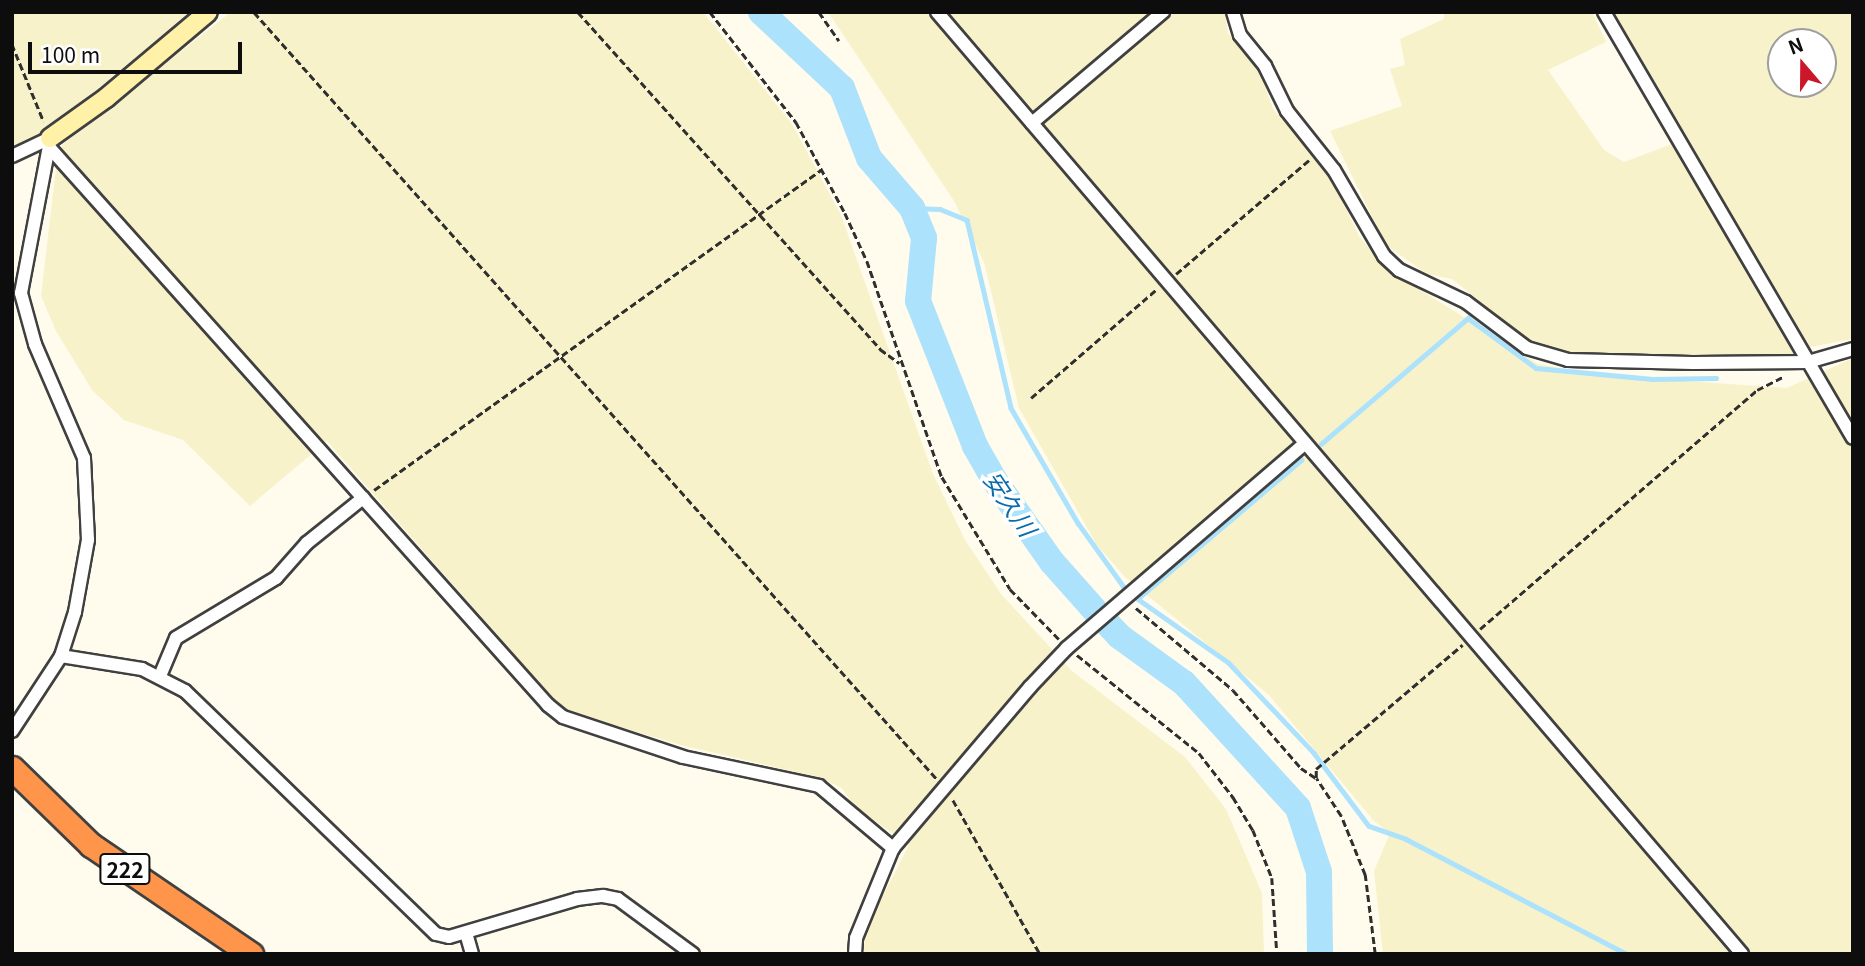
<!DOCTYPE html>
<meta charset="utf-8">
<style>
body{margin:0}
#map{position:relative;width:1865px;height:966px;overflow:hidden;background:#fffbed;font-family:Georgia,"Noto Sans JP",serif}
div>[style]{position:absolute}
.farmland>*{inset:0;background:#f8f2ca}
.stream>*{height:4.5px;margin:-2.25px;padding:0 2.25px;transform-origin:2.25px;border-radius:2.25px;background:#ace2fc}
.river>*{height:26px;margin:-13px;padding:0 13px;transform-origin:13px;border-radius:13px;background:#ace2fc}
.path>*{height:2.5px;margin-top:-1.25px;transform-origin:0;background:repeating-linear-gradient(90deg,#2f2f2f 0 7px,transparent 0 10.5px)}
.roads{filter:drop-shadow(2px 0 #404040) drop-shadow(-2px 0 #404040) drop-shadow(0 2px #404040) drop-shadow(0 -2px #404040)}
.street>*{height:12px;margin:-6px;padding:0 6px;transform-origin:6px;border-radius:6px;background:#fff}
.secondary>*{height:18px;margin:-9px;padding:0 9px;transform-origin:9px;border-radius:9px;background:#fff1a8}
.highway>*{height:23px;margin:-11.5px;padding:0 11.5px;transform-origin:11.5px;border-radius:11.5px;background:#ff944b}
span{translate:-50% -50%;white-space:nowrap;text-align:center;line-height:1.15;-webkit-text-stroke:7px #fff;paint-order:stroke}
.shield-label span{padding:2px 5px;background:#fff;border:2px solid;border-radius:5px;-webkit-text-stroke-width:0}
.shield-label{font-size:21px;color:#0d0d0d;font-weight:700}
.water-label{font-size:24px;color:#0a6dab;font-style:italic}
.frame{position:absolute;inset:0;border:14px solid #0d0d0d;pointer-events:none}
.north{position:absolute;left:1767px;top:28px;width:70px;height:70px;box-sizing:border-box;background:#fff;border:2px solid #9e9e9e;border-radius:50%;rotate:340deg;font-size:19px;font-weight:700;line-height:28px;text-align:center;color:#0d0d0d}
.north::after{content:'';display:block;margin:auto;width:24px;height:32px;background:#cb1729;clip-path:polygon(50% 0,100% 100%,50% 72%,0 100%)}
.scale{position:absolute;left:28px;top:42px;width:214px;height:32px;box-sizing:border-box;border:4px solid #0d0d0d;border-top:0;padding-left:9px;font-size:21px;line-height:24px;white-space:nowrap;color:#0d0d0d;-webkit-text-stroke:5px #fff;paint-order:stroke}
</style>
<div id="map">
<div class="farmland">
<div style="clip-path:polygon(12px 12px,191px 12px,62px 118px,32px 140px,12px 146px)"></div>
<div style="clip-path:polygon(231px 12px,703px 12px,792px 124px,841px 215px,933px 474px,965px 540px,1001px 594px,1072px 671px,1185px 757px,1226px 809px,1262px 893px,1264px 954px,864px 954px,865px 937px,876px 909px,909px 845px,854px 806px,842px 788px,818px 777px,681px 745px,563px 710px,327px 441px,250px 506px,183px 440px,124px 420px,92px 390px,56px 331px,41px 296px,56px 168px,63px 144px)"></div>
<div style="clip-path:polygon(828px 12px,1225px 12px,1228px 33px,1261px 75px,1273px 109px,1327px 169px,1359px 236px,1372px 252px,1400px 277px,1538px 364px,1596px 375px,1787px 388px,1853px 358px,1853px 954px,1383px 954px,1374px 871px,1390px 833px,1374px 821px,1269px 695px,1125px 577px,1097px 545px,1019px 408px,984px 262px,954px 201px)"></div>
<div style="clip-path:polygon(1444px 12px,1592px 12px,1606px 42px,1548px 70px,1604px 150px,1624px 162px,1672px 144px,1796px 355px,1692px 359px,1556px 351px,1531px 342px,1452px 279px,1427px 274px,1386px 245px,1330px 131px,1402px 106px,1390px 69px,1405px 65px,1400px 39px,1444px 19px)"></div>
<div style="clip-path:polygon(evenodd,1614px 12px,1853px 12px,1853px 339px,1810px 347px,1614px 12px,1781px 42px,1823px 42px,1823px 84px,1781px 84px,1781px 42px)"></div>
</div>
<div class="stream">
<div style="left:912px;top:208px;width:28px;rotate:2deg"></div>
<div style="left:940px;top:209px;width:29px;rotate:22deg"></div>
<div style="left:967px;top:220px;width:193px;rotate:76.8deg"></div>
<div style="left:1011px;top:408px;width:133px;rotate:59.8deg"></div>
<div style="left:1078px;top:523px;width:79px;rotate:54.3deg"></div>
<div style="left:1321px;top:444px;width:194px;rotate:-40.6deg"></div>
<div style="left:1468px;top:318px;width:84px;rotate:36.3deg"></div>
<div style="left:1536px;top:368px;width:117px;rotate:5.4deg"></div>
<div style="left:1652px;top:379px;width:64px;rotate:-0.9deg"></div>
<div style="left:1302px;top:460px;width:215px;rotate:139.7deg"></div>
<div style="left:1138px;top:599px;width:111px;rotate:35.1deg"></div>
<div style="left:1229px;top:663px;width:124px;rotate:46.6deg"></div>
<div style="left:1314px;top:753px;width:91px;rotate:53deg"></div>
<div style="left:1369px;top:826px;width:39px;rotate:19deg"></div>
<div style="left:1406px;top:839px;width:249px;rotate:27.5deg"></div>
</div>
<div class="river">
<div style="left:761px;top:12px;width:111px;rotate:43.2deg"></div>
<div style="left:842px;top:88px;width:75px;rotate:68.9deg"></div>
<div style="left:869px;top:158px;width:66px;rotate:49.3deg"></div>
<div style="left:912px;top:208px;width:32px;rotate:68deg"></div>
<div style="left:924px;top:238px;width:63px;rotate:95.4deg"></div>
<div style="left:918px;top:301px;width:156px;rotate:68.5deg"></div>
<div style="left:975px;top:446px;width:40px;rotate:60.3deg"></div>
<div style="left:995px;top:481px;width:99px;rotate:54.9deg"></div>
<div style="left:1052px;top:562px;width:72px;rotate:48.4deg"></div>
<div style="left:1100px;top:616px;width:28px;rotate:46deg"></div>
<div style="left:1119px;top:636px;width:80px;rotate:35.9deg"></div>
<div style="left:1184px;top:683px;width:169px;rotate:47.6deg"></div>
<div style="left:1298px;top:808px;width:67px;rotate:71.8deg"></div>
<div style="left:1319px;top:872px;width:82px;rotate:89.3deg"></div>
</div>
<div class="path">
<div style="left:254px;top:12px;width:1026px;rotate:48.32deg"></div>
<div style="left:578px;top:12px;width:453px;rotate:48.1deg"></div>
<div style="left:880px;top:349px;width:24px;rotate:36deg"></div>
<div style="left:710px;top:12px;width:140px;rotate:52deg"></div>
<div style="left:796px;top:122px;width:103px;rotate:61.7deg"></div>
<div style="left:845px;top:213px;width:53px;rotate:65.4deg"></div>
<div style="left:867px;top:261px;width:229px;rotate:70.9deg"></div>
<div style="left:942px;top:477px;width:131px;rotate:58.7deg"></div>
<div style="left:1010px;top:589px;width:70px;rotate:45.6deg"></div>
<div style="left:819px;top:12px;width:35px;rotate:55deg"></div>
<div style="left:12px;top:44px;width:84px;rotate:67.7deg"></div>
<div style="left:1176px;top:274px;width:175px;rotate:-40.6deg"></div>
<div style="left:1031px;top:398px;width:167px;rotate:-40.9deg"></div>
<div style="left:374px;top:490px;width:550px;rotate:-35.6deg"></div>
<div style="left:1136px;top:608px;width:127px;rotate:40.2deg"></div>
<div style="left:1233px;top:690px;width:103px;rotate:48.9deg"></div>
<div style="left:1301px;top:768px;width:18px;rotate:34deg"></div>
<div style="left:1480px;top:629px;width:366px;rotate:-40.8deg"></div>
<div style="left:1757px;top:390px;width:30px;rotate:-27deg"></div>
<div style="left:1077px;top:655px;width:156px;rotate:38.8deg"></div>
<div style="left:1199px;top:753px;width:56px;rotate:52.3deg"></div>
<div style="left:1233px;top:797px;width:39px;rotate:59deg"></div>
<div style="left:1253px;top:830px;width:52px;rotate:68.4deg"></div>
<div style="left:1272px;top:878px;width:76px;rotate:86.2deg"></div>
<div style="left:953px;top:800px;width:177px;rotate:60.5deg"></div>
<div style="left:1375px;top:954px;width:80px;rotate:-97.2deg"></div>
<div style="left:1365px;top:875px;width:64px;rotate:-112.1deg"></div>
<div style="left:1341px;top:816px;width:45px;rotate:-123.3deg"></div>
<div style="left:1316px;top:778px;width:9px;rotate:-90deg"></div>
<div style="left:1316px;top:769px;width:192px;rotate:-40.3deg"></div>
</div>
<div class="roads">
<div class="street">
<div style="left:937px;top:12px;width:1239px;rotate:49.48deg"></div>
<div style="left:1233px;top:12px;width:24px;rotate:73deg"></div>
<div style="left:1240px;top:35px;width:40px;rotate:51deg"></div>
<div style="left:1265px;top:66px;width:50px;rotate:63.9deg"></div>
<div style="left:1287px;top:111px;width:75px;rotate:51.5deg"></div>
<div style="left:1334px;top:170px;width:99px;rotate:59.8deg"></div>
<div style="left:1384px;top:256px;width:21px;rotate:43deg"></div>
<div style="left:1399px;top:270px;width:74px;rotate:25.5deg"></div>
<div style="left:1466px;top:302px;width:76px;rotate:37deg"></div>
<div style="left:1527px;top:348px;width:43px;rotate:16.3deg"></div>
<div style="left:1568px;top:360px;width:126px;rotate:1.4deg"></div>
<div style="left:1694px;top:363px;width:114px;rotate:-0.5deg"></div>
<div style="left:1808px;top:362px;width:47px;rotate:-16.1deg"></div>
<div style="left:1604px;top:12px;width:493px;rotate:59.7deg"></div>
<div style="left:1032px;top:123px;width:172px;rotate:-40.3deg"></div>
<div style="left:49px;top:147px;width:749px;rotate:48.19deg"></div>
<div style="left:548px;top:705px;width:19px;rotate:39deg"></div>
<div style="left:563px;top:717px;width:126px;rotate:18.4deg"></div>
<div style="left:683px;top:757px;width:139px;rotate:12deg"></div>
<div style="left:819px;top:786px;width:97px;rotate:40deg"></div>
<div style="left:12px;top:156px;width:42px;rotate:-25.3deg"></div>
<div style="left:61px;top:656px;width:82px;rotate:9.1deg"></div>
<div style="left:142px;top:669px;width:48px;rotate:27.1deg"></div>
<div style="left:185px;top:691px;width:349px;rotate:44.1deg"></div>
<div style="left:436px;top:934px;width:13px;rotate:13deg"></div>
<div style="left:449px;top:937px;width:134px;rotate:-16.5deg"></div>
<div style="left:577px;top:899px;width:26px;rotate:-7deg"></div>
<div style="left:603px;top:896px;width:15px;rotate:11deg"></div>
<div style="left:618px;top:899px;width:93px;rotate:36.3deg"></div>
<div style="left:160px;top:676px;width:41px;rotate:-67.2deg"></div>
<div style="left:176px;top:638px;width:117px;rotate:-31deg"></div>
<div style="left:276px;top:578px;width:47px;rotate:-48.5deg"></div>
<div style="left:307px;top:543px;width:72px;rotate:-38.8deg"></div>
<div style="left:12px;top:731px;width:90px;rotate:-56.8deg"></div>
<div style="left:61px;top:656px;width:46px;rotate:-72.3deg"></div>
<div style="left:75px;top:612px;width:73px;rotate:-79.8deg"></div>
<div style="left:88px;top:540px;width:82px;rotate:-92.8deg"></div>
<div style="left:84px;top:458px;width:124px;rotate:-113.3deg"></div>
<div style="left:35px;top:344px;width:53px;rotate:-105.4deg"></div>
<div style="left:21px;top:293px;width:155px;rotate:-79.2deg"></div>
<div style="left:466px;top:933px;width:22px;rotate:74deg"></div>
<div style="left:855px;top:954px;width:16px;rotate:-86deg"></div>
<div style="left:856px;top:938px;width:97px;rotate:-67.7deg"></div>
<div style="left:893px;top:848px;width:211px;rotate:-49.6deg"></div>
<div style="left:1030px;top:687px;width:54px;rotate:-46.5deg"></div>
<div style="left:1067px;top:648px;width:314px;rotate:-40.7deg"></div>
</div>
<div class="secondary">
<div style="left:50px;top:138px;width:69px;rotate:-35.5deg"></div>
<div style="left:106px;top:98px;width:133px;rotate:-40.1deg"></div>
</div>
<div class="highway">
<div style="left:12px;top:768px;width:110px;rotate:44.3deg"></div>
<div style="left:91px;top:845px;width:194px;rotate:34.3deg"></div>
</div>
</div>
<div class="shield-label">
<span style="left:125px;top:869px">222</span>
</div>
<div class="water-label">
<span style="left:1011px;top:503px;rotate:56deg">安久川</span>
</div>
<div class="frame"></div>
<div class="north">N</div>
<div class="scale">100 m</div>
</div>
